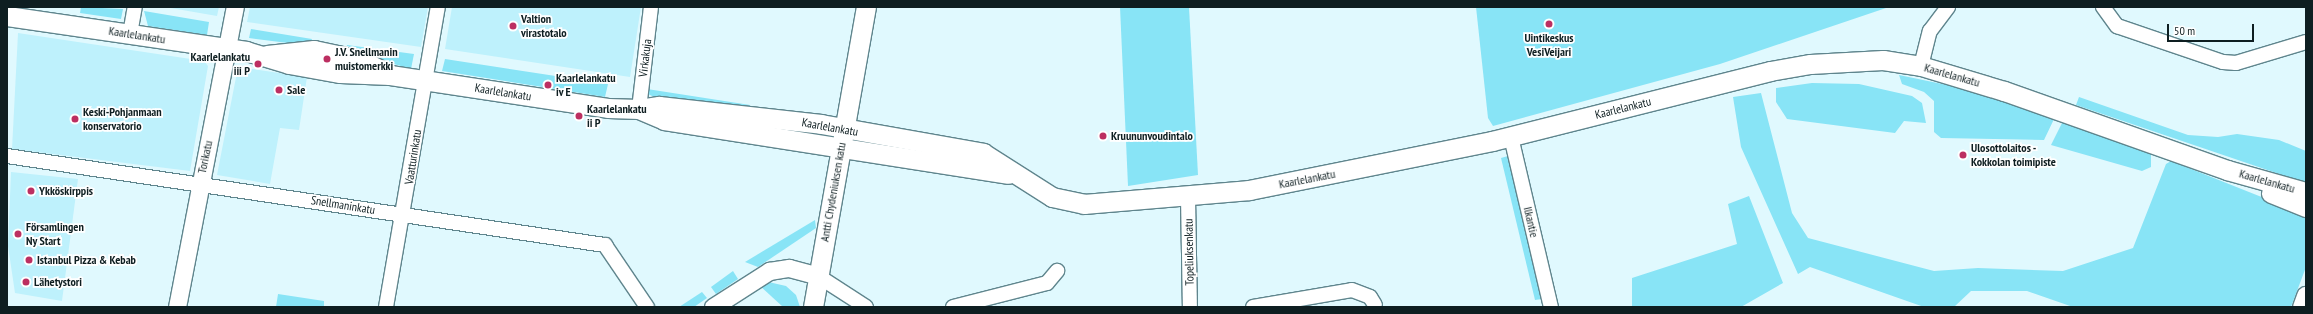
<!DOCTYPE html>
<meta charset="utf-8">
<style>
body{margin:0}
#map{position:relative;width:2313px;height:314px;overflow:hidden;background:#e0f9fe;font-family:"PT Sans Narrow",sans-serif}
div>[style]{position:absolute}
.built>*{inset:0;background:#bef1fc}
.green>*{inset:0;background:#88e4f6}
.roads{filter:drop-shadow(1px 0 #5f858d) drop-shadow(-1px 0 #5f858d) drop-shadow(0 1px #5f858d) drop-shadow(0 -1px #5f858d)}
.minor>*{height:14px;margin:-7px;padding:0 7px;transform-origin:7px;border-radius:7px;background:#fff}
.tertiary>*{height:17px;margin:-8.5px;padding:0 8.5px;transform-origin:8.5px;border-radius:8.5px;background:#fff}
.secondary>*{height:19px;margin:-9.5px;padding:0 9.5px;transform-origin:9.5px;border-radius:9.5px;background:#fff}
.dots>*{width:11px;height:11px;translate:-50% -50%;box-sizing:border-box;border:2px solid #fff;border-radius:50%}
span{translate:-50% -50%;white-space:nowrap;text-align:center;line-height:1.15;-webkit-text-stroke:3.5px #fff;paint-order:stroke}
.poi-label{font-size:12px;color:#0e1e21;font-weight:700}
.left{translate:0 -50%;text-align:left}
.right{translate:-100% -50%;text-align:right}
.street-label{font-size:12px;color:#0e1e21}
.frame{position:absolute;inset:0;border:8px solid #0e1e21;pointer-events:none}
.scale{position:absolute;left:2167px;top:24px;width:87px;height:18px;box-sizing:border-box;border:2px solid #0e1e21;border-top:0;padding-left:5px;font-size:12px;line-height:14px;white-space:nowrap;color:#0e1e21;-webkit-text-stroke:3px #fff;paint-order:stroke}
</style>
<div id="map">
<div class="built">
<div style="clip-path:polygon(165px 7px,219px 7px,217px 16px)"></div>
<div style="clip-path:polygon(250px 7px,428px 7px,421px 47px,247px 22px)"></div>
<div style="clip-path:polygon(452px 7px,641px 7px,630px 77px,445px 49px)"></div>
<div style="clip-path:polygon(18px 33px,204px 61px,208px 66px,190px 171px,12px 149px)"></div>
<div style="clip-path:polygon(238px 67px,307px 77px,299px 130px,280px 128px,270px 184px,217px 175px)"></div>
<div style="clip-path:polygon(11px 172px,78px 179px,62px 301px,15px 293px,8px 246px)"></div>
</div>
<div class="green">
<div style="clip-path:polygon(81px 7px,123px 9px,121px 19px,80px 13px)"></div>
<div style="clip-path:polygon(1120px 7px,1189px 7px,1198px 175px,1128px 186px)"></div>
<div style="clip-path:polygon(1476px 7px,1889px 7px,1720px 64px,1493px 126px,1488px 118px)"></div>
<div style="clip-path:polygon(144px 11px,209px 22px,207px 35px,148px 26px)"></div>
<div style="clip-path:polygon(251px 29px,312px 39px,311px 42px,296px 44px,249px 38px)"></div>
<div style="clip-path:polygon(347px 45px,414px 54px,411px 69px,346px 50px)"></div>
<div style="clip-path:polygon(445px 59px,608px 84px,605px 97px,442px 71px)"></div>
<div style="clip-path:polygon(1899px 75px,1947px 85px,2055px 117px,2044px 140px,1941px 138px,1934px 132px,1934px 101px,1924px 92px,1902px 84px)"></div>
<div style="clip-path:polygon(1812px 83px,1859px 84px,1912px 96px,1922px 103px,1926px 123px,1904px 121px,1895px 133px,1787px 119px,1776px 102px,1776px 88px)"></div>
<div style="clip-path:polygon(647px 89px,750px 105px,750px 110px,656px 98px,648px 94px)"></div>
<div style="clip-path:polygon(1761px 93px,1792px 213px,1808px 238px,1934px 271px,1978px 268px,2063px 271px,2133px 248px,2166px 164px,2171px 161px,2289px 208px,2306px 219px,2306px 267px,2291px 307px,2073px 307px,2027px 291px,1971px 291px,1954px 307px,1924px 307px,1810px 267px,1798px 274px,1741px 147px,1733px 97px)"></div>
<div style="clip-path:polygon(2079px 97px,2188px 135px,2218px 137px,2237px 134px,2279px 140px,2306px 151px,2306px 183px,2076px 105px)"></div>
<div style="clip-path:polygon(2063px 121px,2148px 152px,2151px 154px,2151px 167px,2142px 171px,2051px 145px)"></div>
<div style="clip-path:polygon(1508px 156px,1542px 299px,1535px 300px,1501px 158px)"></div>
<div style="clip-path:polygon(1749px 196px,1783px 283px,1741px 307px,1632px 307px,1632px 278px,1737px 244px,1728px 204px)"></div>
<div style="clip-path:polygon(815px 220px,816px 228px,758px 267px,745px 262px)"></div>
<div style="clip-path:polygon(733px 271px,738px 279px,716px 294px,711px 287px)"></div>
<div style="clip-path:polygon(764px 281px,786px 286px,796px 295px,800px 307px,783px 307px,759px 285px)"></div>
<div style="clip-path:polygon(702px 292px,707px 298px,694px 307px,679px 307px)"></div>
<div style="clip-path:polygon(278px 294px,324px 301px,324px 307px,276px 307px)"></div>
</div>
<div class="roads">
<div class="minor">
<div style="left:2103px;top:7px;width:24px;rotate:54deg"></div>
<div style="left:2117px;top:26px;width:112px;rotate:18.8deg"></div>
<div style="left:2223px;top:62px;width:13px;rotate:4deg"></div>
<div style="left:2236px;top:63px;width:73px;rotate:-16.7deg"></div>
<div style="left:130px;top:34px;width:27px;rotate:-80deg"></div>
<div style="left:1921px;top:66px;width:36px;rotate:-76deg"></div>
<div style="left:1930px;top:31px;width:30px;rotate:-53deg"></div>
<div style="left:639px;top:109px;width:103px;rotate:-83.3deg"></div>
<div style="left:1511px;top:137px;width:175px;rotate:76.8deg"></div>
<div style="left:7px;top:156px;width:605px;rotate:8.47deg"></div>
<div style="left:605px;top:245px;width:75px;rotate:55.9deg"></div>
<div style="left:1188px;top:197px;width:110px;rotate:89deg"></div>
<div style="left:818px;top:276px;width:57px;rotate:32.9deg"></div>
<div style="left:386px;top:307px;width:304px;rotate:-80.2deg"></div>
<div style="left:953px;top:307px;width:97px;rotate:-14.3deg"></div>
<div style="left:1047px;top:283px;width:16px;rotate:-50deg"></div>
<div style="left:1253px;top:307px;width:100px;rotate:-9.7deg"></div>
<div style="left:1352px;top:290px;width:19px;rotate:21deg"></div>
<div style="left:1370px;top:297px;width:9px;rotate:58deg"></div>
</div>
<div class="tertiary">
<div style="left:177px;top:307px;width:306px;rotate:-79.1deg"></div>
<div style="left:713px;top:307px;width:67px;rotate:-32.7deg"></div>
<div style="left:769px;top:271px;width:20px;rotate:-9deg"></div>
<div style="left:789px;top:268px;width:30px;rotate:15deg"></div>
</div>
<div class="secondary">
<div style="left:7px;top:16px;width:242px;rotate:8.3deg"></div>
<div style="left:246px;top:51px;width:45px;rotate:16.8deg"></div>
<div style="left:289px;top:64px;width:52px;rotate:10deg"></div>
<div style="left:340px;top:73px;width:50px;rotate:2.3deg"></div>
<div style="left:390px;top:75px;width:220px;rotate:8.6deg"></div>
<div style="left:608px;top:108px;width:31px;rotate:2deg"></div>
<div style="left:639px;top:109px;width:20px;rotate:-9deg"></div>
<div style="left:659px;top:106px;width:163px;rotate:6.3deg"></div>
<div style="left:821px;top:124px;width:165px;rotate:10.1deg"></div>
<div style="left:983px;top:153px;width:82px;rotate:32.5deg"></div>
<div style="left:1052px;top:197px;width:33px;rotate:12deg"></div>
<div style="left:1084px;top:204px;width:166px;rotate:-4.8deg"></div>
<div style="left:1249px;top:190px;width:248px;rotate:-11.4deg"></div>
<div style="left:1492px;top:141px;width:287px;rotate:-14.1deg"></div>
<div style="left:1770px;top:71px;width:41px;rotate:-9.9deg"></div>
<div style="left:1810px;top:64px;width:73px;rotate:-3.1deg"></div>
<div style="left:1883px;top:60px;width:38px;rotate:9deg"></div>
<div style="left:1921px;top:66px;width:87px;rotate:16.8deg"></div>
<div style="left:2004px;top:91px;width:237px;rotate:19.5deg"></div>
<div style="left:2227px;top:170px;width:82px;rotate:15.6deg"></div>
<div style="left:267px;top:55px;width:47px;rotate:-6.1deg"></div>
<div style="left:314px;top:50px;width:48px;rotate:12deg"></div>
<div style="left:361px;top:60px;width:33px;rotate:27deg"></div>
<div style="left:641px;top:110px;width:25px;rotate:23deg"></div>
<div style="left:664px;top:120px;width:348px;rotate:8.9deg"></div>
<div style="left:2271px;top:193px;width:38px;rotate:22deg"></div>
<div style="left:813px;top:307px;width:305px;rotate:-80deg"></div>
<div style="left:2302px;top:307px;width:12px;rotate:-70deg"></div>
</div>
</div>
<div class="dots">
<div style="left:1549px;top:24px;background:#bc2f61"></div>
<div style="left:513px;top:26px;background:#bc2f61"></div>
<div style="left:327px;top:59px;background:#bc2f61"></div>
<div style="left:258px;top:64px;background:#bc2f61"></div>
<div style="left:548px;top:85px;background:#bc2f61"></div>
<div style="left:279px;top:90px;background:#bc2f61"></div>
<div style="left:579px;top:116px;background:#bc2f61"></div>
<div style="left:75px;top:119px;background:#bc2f61"></div>
<div style="left:1103px;top:136px;background:#bc2f61"></div>
<div style="left:1963px;top:155px;background:#bc2f61"></div>
<div style="left:31px;top:191px;background:#bc2f61"></div>
<div style="left:18px;top:234px;background:#bc2f61"></div>
<div style="left:29px;top:260px;background:#bc2f61"></div>
<div style="left:26px;top:282px;background:#bc2f61"></div>
</div>
<div class="poi-label">
<span class="left" style="left:521px;top:26px">Valtion<br>virastotalo</span>
<span style="left:1549px;top:45px">Uintikeskus<br>VesiVeijari</span>
<span class="left" style="left:335px;top:59px">J.V. Snellmanin<br>muistomerkki</span>
<span class="right" style="left:250px;top:64px">Kaarlelankatu<br>iii P</span>
<span class="left" style="left:556px;top:85px">Kaarlelankatu<br>iv E</span>
<span class="left" style="left:287px;top:90px">Sale</span>
<span class="left" style="left:587px;top:116px">Kaarlelankatu<br>ii P</span>
<span class="left" style="left:83px;top:119px">Keski-Pohjanmaan<br>konservatorio</span>
<span class="left" style="left:1111px;top:136px">Kruununvoudintalo</span>
<span class="left" style="left:1971px;top:155px">Ulosottolaitos -<br>Kokkolan toimipiste</span>
<span class="left" style="left:39px;top:191px">Ykköskirppis</span>
<span class="left" style="left:26px;top:234px">Församlingen<br>Ny Start</span>
<span class="left" style="left:37px;top:260px">Istanbul Pizza &amp; Kebab</span>
<span class="left" style="left:34px;top:282px">Lähetystori</span>
</div>
<div class="street-label">
<span style="left:137px;top:35px;rotate:9deg">Kaarlelankatu</span>
<span style="left:645px;top:58px;rotate:-83deg">Virkakuja</span>
<span style="left:1952px;top:75px;rotate:16deg">Kaarlelankatu</span>
<span style="left:503px;top:92px;rotate:9deg">Kaarlelankatu</span>
<span style="left:1623px;top:108px;rotate:-14deg">Kaarlelankatu</span>
<span style="left:830px;top:127px;rotate:10deg">Kaarlelankatu</span>
<span style="left:205px;top:157px;rotate:-78deg">Torikatu</span>
<span style="left:413px;top:157px;rotate:-81deg">Vaatturinkatu</span>
<span style="left:1307px;top:179px;rotate:-11deg">Kaarlelankatu</span>
<span style="left:2267px;top:181px;rotate:16deg">Kaarlelankatu</span>
<span style="left:833px;top:192px;rotate:-80deg">Antti Chydeniuksen katu</span>
<span style="left:343px;top:205px;rotate:9deg">Snellmaninkatu</span>
<span style="left:1531px;top:222px;rotate:77deg">Ilkantie</span>
<span style="left:1189px;top:252px;rotate:-91deg">Topeliuksenkatu</span>
</div>
<div class="frame"></div>
<div class="scale">50 m</div>
</div>
